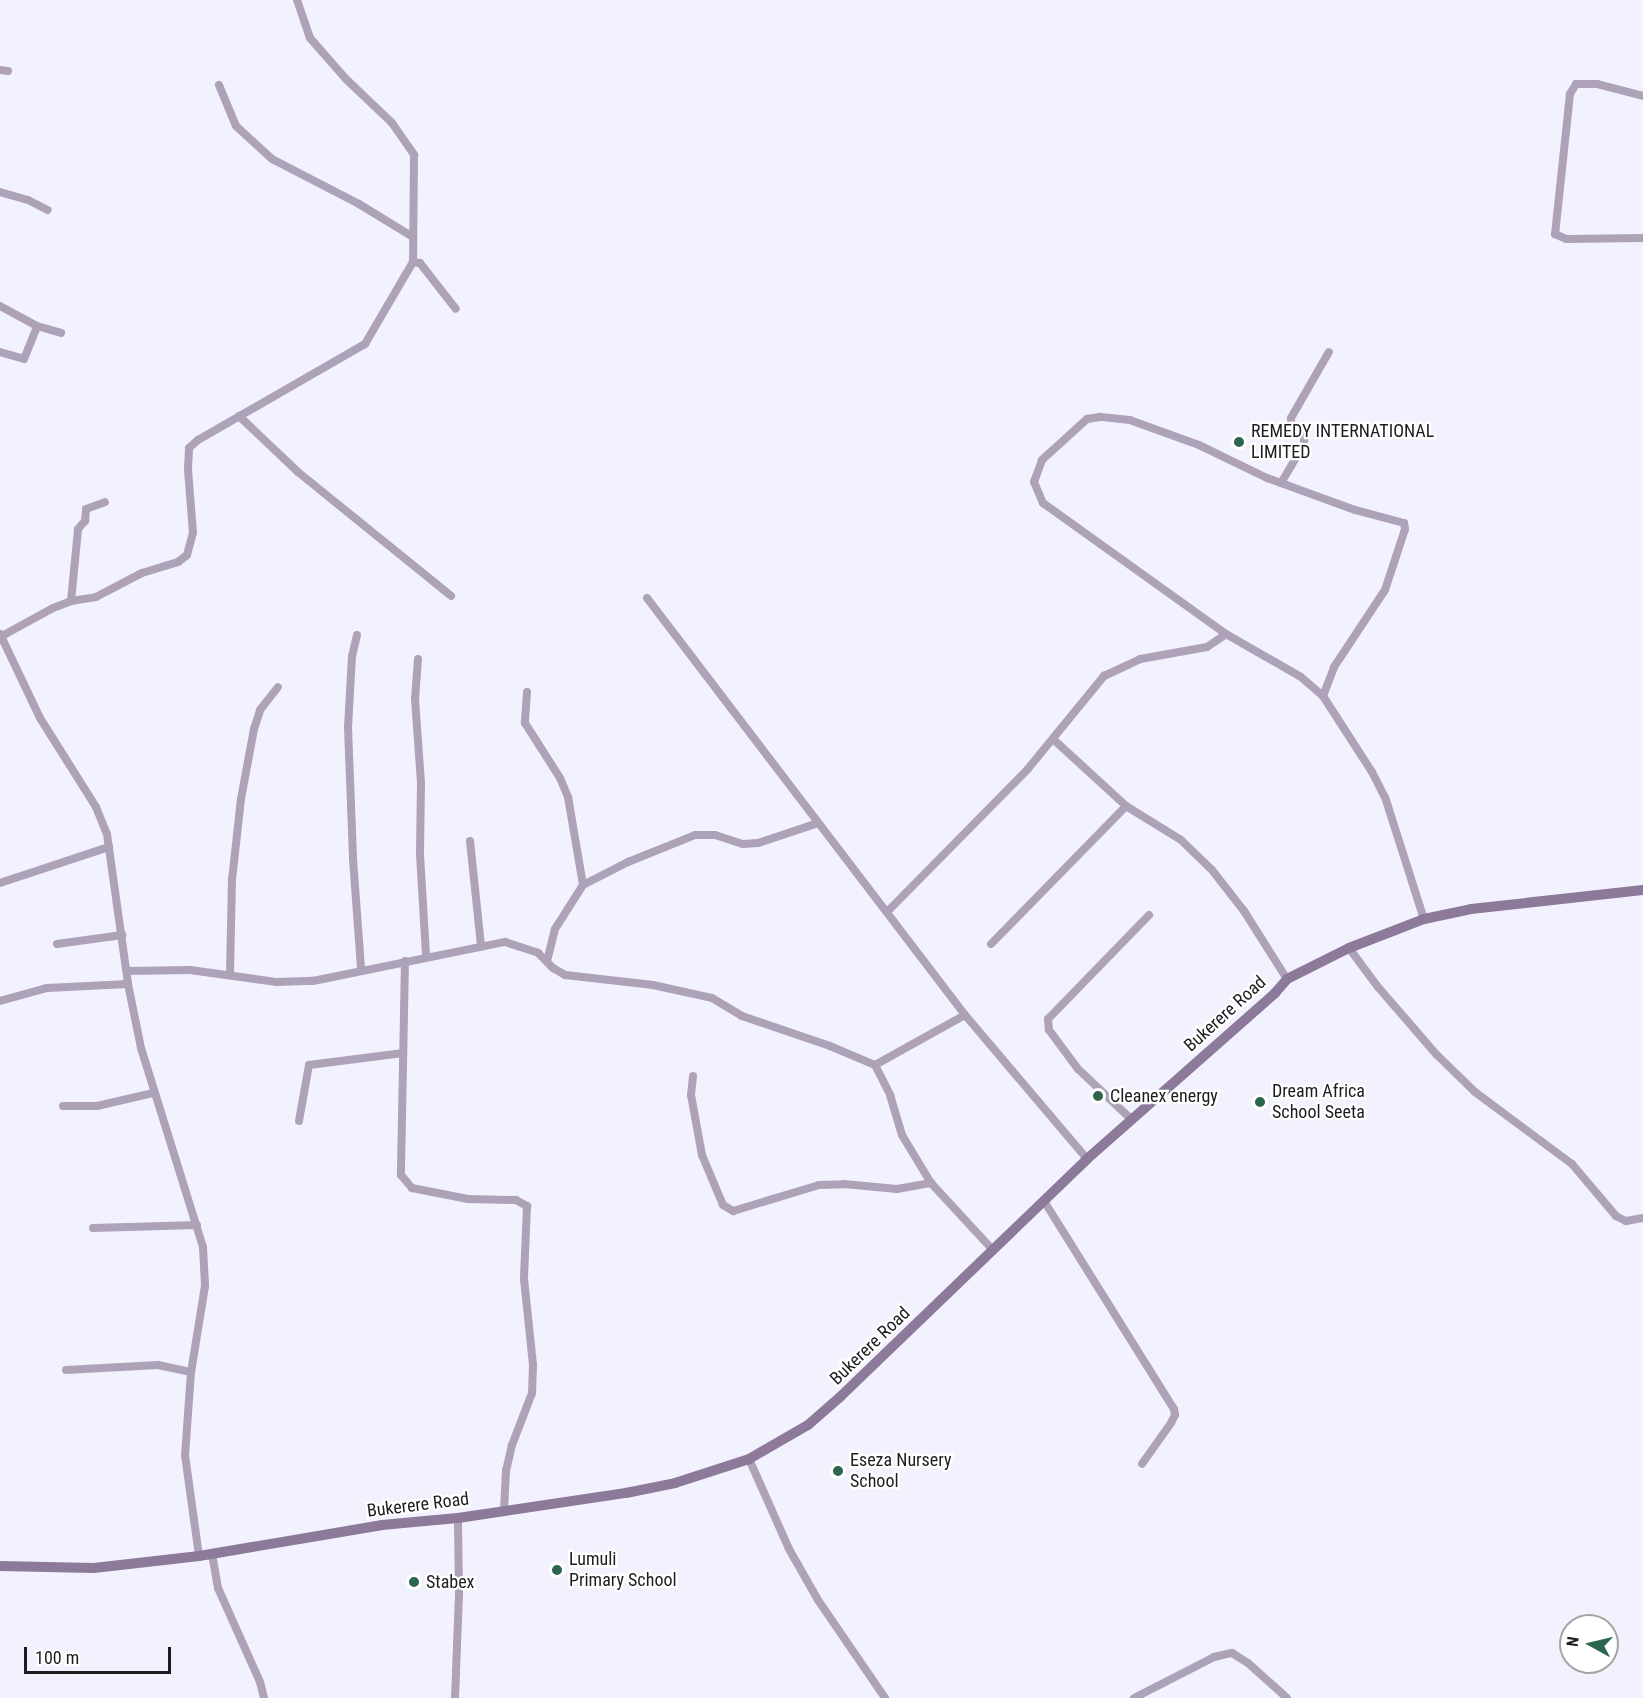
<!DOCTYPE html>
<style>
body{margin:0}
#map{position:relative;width:1643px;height:1698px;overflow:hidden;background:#f2f2fe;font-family:"Roboto Condensed",sans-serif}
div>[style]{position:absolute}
.minor>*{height:8px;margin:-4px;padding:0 4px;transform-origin:4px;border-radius:4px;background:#aea2b8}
.secondary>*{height:10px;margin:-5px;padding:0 5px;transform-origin:5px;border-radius:5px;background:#8d7a9a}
.dots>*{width:16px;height:16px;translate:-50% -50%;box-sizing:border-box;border:3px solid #fff;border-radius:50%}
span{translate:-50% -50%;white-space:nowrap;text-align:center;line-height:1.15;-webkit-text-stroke:4.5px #fff;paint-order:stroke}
.poi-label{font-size:18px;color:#1d1d21}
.left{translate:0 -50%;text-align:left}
.street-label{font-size:18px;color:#1d1d21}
.north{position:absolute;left:1559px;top:1614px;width:60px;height:60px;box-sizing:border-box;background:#fff;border:2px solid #a5a5a6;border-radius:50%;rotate:278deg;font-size:16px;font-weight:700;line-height:24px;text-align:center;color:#1d1d21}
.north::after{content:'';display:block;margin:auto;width:21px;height:27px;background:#2d664e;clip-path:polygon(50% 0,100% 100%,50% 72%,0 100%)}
.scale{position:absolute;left:24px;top:1647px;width:147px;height:27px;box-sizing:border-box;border:3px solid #1d1d21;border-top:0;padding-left:8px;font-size:18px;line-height:21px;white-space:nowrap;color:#1d1d21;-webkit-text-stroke:4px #fff;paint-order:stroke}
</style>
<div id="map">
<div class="minor">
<div style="left:297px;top:0;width:40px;rotate:71.1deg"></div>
<div style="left:310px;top:38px;width:55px;rotate:48.7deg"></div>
<div style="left:346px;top:79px;width:64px;rotate:43.7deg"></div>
<div style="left:392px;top:123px;width:39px;rotate:55deg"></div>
<div style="left:414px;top:155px;width:107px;rotate:90.5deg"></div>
<div style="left:0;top:70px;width:8px;rotate:7deg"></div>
<div style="left:219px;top:85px;width:44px;rotate:67.5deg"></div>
<div style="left:236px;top:126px;width:49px;rotate:42.5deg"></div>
<div style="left:272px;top:159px;width:98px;rotate:27.3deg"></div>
<div style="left:359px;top:204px;width:63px;rotate:31.4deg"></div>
<div style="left:1643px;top:96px;width:48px;rotate:-165.4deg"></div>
<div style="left:1597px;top:84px;width:21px;rotate:180deg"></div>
<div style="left:1576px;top:84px;width:12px;rotate:121deg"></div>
<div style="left:1570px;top:94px;width:141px;rotate:96.1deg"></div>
<div style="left:1555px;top:234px;width:12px;rotate:24deg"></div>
<div style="left:1566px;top:239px;width:77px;rotate:-0.7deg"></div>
<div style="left:0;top:192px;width:29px;rotate:16deg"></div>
<div style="left:28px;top:200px;width:22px;rotate:27deg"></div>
<div style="left:0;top:306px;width:42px;rotate:28.4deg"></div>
<div style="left:0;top:352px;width:25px;rotate:16deg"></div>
<div style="left:24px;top:359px;width:35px;rotate:-68deg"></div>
<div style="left:37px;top:326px;width:25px;rotate:16deg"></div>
<div style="left:239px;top:416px;width:81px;rotate:43.5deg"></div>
<div style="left:298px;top:472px;width:197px;rotate:39deg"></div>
<div style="left:1281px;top:483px;width:43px;rotate:-59.3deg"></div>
<div style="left:1303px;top:446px;width:10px;rotate:-79deg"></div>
<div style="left:1305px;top:436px;width:19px;rotate:-137deg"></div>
<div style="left:1291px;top:423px;width:5px;rotate:-90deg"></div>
<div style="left:1291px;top:418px;width:76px;rotate:-60.1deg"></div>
<div style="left:647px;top:598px;width:524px;rotate:52.67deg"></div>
<div style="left:965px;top:1015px;width:189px;rotate:49.7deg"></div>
<div style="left:71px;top:601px;width:72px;rotate:-84.4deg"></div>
<div style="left:78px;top:529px;width:11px;rotate:-49deg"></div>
<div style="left:85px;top:521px;width:12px;rotate:-85deg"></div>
<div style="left:86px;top:509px;width:20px;rotate:-20deg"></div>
<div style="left:0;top:634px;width:93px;rotate:64.5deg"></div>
<div style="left:40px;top:718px;width:105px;rotate:57.8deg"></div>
<div style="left:96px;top:807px;width:29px;rotate:68deg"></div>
<div style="left:107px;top:834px;width:151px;rotate:82deg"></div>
<div style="left:128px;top:984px;width:65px;rotate:78.5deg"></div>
<div style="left:141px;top:1048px;width:208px;rotate:72.7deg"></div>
<div style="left:203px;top:1247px;width:39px;rotate:87deg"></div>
<div style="left:205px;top:1286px;width:87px;rotate:99.2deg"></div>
<div style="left:191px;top:1372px;width:83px;rotate:94.1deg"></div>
<div style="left:185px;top:1455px;width:102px;rotate:82.1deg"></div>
<div style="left:357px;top:635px;width:22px;rotate:103deg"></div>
<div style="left:352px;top:656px;width:71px;rotate:93.2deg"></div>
<div style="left:348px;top:727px;width:132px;rotate:87.8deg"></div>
<div style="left:353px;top:859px;width:110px;rotate:85.8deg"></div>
<div style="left:0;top:637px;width:60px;rotate:-28.7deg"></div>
<div style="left:53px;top:608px;width:19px;rotate:-21deg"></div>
<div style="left:71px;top:601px;width:25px;rotate:-9deg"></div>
<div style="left:96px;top:597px;width:52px;rotate:-27.6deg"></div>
<div style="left:142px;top:573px;width:38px;rotate:-17deg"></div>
<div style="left:178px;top:562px;width:11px;rotate:-38deg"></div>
<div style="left:187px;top:555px;width:23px;rotate:-75deg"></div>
<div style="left:193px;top:533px;width:64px;rotate:-94.5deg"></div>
<div style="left:188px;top:469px;width:21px;rotate:-87deg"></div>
<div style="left:189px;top:448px;width:12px;rotate:-42deg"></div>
<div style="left:198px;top:440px;width:193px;rotate:-29.9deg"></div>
<div style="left:365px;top:344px;width:95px;rotate:-59.7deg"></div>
<div style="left:413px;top:262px;width:7px;rotate:8deg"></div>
<div style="left:420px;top:263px;width:58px;rotate:52deg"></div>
<div style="left:418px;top:659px;width:40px;rotate:94.3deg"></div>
<div style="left:415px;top:699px;width:84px;rotate:85.9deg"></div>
<div style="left:421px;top:783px;width:71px;rotate:90.8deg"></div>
<div style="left:420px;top:854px;width:102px;rotate:86.6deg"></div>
<div style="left:527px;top:692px;width:31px;rotate:94deg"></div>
<div style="left:525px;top:723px;width:65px;rotate:57.5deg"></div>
<div style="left:560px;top:778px;width:21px;rotate:67deg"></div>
<div style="left:568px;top:797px;width:89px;rotate:80.3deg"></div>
<div style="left:583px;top:885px;width:52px;rotate:122.5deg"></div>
<div style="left:555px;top:929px;width:33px;rotate:104deg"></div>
<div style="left:1323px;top:696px;width:31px;rotate:-69deg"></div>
<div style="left:1334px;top:667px;width:92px;rotate:-56.5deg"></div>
<div style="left:1385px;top:590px;width:64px;rotate:-71.8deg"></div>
<div style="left:1405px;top:529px;width:6px;rotate:-99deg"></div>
<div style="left:1404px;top:523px;width:51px;rotate:-165.1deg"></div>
<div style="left:1355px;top:510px;width:94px;rotate:-160deg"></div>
<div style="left:1267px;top:478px;width:76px;rotate:-154.1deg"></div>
<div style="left:1199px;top:445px;width:73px;rotate:-160.1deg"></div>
<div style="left:1130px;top:420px;width:30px;rotate:-174deg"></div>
<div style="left:1100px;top:417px;width:13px;rotate:171deg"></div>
<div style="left:1087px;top:419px;width:61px;rotate:137.7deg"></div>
<div style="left:1042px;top:460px;width:23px;rotate:110deg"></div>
<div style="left:1034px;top:482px;width:23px;rotate:67deg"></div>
<div style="left:1043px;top:503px;width:225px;rotate:35.6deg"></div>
<div style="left:1226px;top:634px;width:86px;rotate:29.8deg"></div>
<div style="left:1301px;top:677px;width:29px;rotate:41deg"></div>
<div style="left:1323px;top:696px;width:90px;rotate:57.2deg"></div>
<div style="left:1372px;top:772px;width:28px;rotate:63deg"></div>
<div style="left:1385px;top:797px;width:128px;rotate:72.3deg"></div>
<div style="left:1053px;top:739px;width:99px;rotate:42.5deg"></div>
<div style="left:1126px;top:806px;width:65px;rotate:31.7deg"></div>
<div style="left:1181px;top:840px;width:43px;rotate:44.1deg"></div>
<div style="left:1212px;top:870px;width:52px;rotate:52deg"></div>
<div style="left:1244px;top:911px;width:80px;rotate:57.7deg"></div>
<div style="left:470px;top:841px;width:106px;rotate:84deg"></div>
<div style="left:0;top:883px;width:115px;rotate:-18.3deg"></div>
<div style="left:583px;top:885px;width:51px;rotate:-27.1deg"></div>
<div style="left:628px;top:862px;width:72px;rotate:-21.9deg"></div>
<div style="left:695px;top:835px;width:20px"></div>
<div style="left:715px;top:835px;width:29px;rotate:18deg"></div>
<div style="left:743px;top:844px;width:15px;rotate:-4deg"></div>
<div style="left:758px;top:843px;width:63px;rotate:-18.4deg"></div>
<div style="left:888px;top:911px;width:198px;rotate:-45.4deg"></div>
<div style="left:1027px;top:770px;width:122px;rotate:-50.7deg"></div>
<div style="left:1104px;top:676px;width:40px;rotate:-25deg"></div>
<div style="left:1140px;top:659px;width:68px;rotate:-10.2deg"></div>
<div style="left:1207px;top:647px;width:23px;rotate:-34deg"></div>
<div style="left:57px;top:944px;width:66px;rotate:-7.9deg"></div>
<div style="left:991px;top:944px;width:193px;rotate:-45.6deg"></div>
<div style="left:1349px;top:948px;width:49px;rotate:53.4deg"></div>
<div style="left:1378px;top:987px;width:89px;rotate:49.1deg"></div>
<div style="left:1436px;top:1054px;width:54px;rotate:44.3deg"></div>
<div style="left:1475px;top:1092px;width:121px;rotate:36.6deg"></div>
<div style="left:1572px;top:1164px;width:68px;rotate:49.8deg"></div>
<div style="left:1616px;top:1216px;width:11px;rotate:27deg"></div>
<div style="left:1626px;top:1221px;width:17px;rotate:-10deg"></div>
<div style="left:405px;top:961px;width:214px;rotate:91.1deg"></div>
<div style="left:401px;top:1175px;width:17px;rotate:50deg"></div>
<div style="left:412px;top:1188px;width:57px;rotate:11.1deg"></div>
<div style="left:468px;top:1199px;width:48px;rotate:1.2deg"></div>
<div style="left:516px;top:1200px;width:13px;rotate:29deg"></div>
<div style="left:527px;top:1206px;width:73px;rotate:92.4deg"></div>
<div style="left:524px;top:1279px;width:86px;rotate:84deg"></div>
<div style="left:533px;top:1365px;width:28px;rotate:92deg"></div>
<div style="left:532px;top:1393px;width:56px;rotate:111deg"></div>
<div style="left:512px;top:1445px;width:26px;rotate:103deg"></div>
<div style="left:506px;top:1470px;width:41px;rotate:92.8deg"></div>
<div style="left:127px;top:971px;width:63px;rotate:-0.9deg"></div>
<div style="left:190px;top:970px;width:88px;rotate:7.9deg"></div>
<div style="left:277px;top:982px;width:36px;rotate:-2deg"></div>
<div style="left:313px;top:981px;width:196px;rotate:-11.5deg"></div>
<div style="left:505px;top:942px;width:35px;rotate:18deg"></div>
<div style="left:538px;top:953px;width:21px;rotate:45deg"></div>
<div style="left:553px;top:968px;width:14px;rotate:30deg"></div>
<div style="left:565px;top:975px;width:89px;rotate:6.5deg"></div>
<div style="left:653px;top:985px;width:60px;rotate:12.4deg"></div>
<div style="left:712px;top:998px;width:35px;rotate:31deg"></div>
<div style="left:742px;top:1016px;width:93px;rotate:18.8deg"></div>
<div style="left:830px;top:1046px;width:49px;rotate:22.9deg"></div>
<div style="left:875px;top:1065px;width:34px;rotate:63deg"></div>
<div style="left:890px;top:1095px;width:42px;rotate:73.3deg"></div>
<div style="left:902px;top:1135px;width:56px;rotate:58.9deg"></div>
<div style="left:931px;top:1183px;width:90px;rotate:47.3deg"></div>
<div style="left:230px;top:974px;width:94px;rotate:-88.8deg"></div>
<div style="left:232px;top:880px;width:81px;rotate:-83.7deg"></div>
<div style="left:241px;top:799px;width:71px;rotate:-79.5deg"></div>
<div style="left:254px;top:729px;width:20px;rotate:-72deg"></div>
<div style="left:260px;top:710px;width:29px;rotate:-52deg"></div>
<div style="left:0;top:1001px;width:49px;rotate:-15.5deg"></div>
<div style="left:47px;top:988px;width:81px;rotate:-2.8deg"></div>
<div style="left:875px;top:1065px;width:103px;rotate:-29.1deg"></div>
<div style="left:693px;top:1076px;width:19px;rotate:96deg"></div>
<div style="left:691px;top:1095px;width:61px;rotate:79.6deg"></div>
<div style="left:702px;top:1155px;width:54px;rotate:67.2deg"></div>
<div style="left:723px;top:1205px;width:12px;rotate:31deg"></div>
<div style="left:733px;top:1211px;width:90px;rotate:-16.8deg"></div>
<div style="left:819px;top:1185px;width:25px;rotate:-2deg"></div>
<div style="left:844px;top:1184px;width:53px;rotate:5.4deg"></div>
<div style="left:897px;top:1189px;width:35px;rotate:-10deg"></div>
<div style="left:63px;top:1106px;width:34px"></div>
<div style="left:97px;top:1106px;width:57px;rotate:-13.1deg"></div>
<div style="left:1132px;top:1120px;width:74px;rotate:-136.6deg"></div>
<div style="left:1078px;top:1069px;width:49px;rotate:-126.6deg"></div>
<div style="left:1049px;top:1030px;width:11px;rotate:-95deg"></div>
<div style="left:1048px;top:1019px;width:145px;rotate:-45.8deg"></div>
<div style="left:299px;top:1121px;width:57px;rotate:-79.9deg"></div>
<div style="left:309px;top:1065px;width:95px;rotate:-7.3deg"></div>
<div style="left:1044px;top:1201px;width:245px;rotate:58deg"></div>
<div style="left:1174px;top:1409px;width:6px;rotate:81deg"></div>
<div style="left:1175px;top:1415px;width:9px;rotate:117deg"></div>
<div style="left:1171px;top:1423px;width:50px;rotate:125.3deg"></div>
<div style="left:93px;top:1228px;width:104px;rotate:-1.7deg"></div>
<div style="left:66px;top:1370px;width:92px;rotate:-3.1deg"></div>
<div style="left:158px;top:1365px;width:34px;rotate:12deg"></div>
<div style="left:749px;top:1459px;width:98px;rotate:66deg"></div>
<div style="left:789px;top:1549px;width:59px;rotate:60.4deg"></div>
<div style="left:818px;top:1600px;width:119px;rotate:55.6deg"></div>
<div style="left:212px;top:1554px;width:35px;rotate:80deg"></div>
<div style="left:218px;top:1588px;width:103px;rotate:65.9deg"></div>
<div style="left:260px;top:1682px;width:16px;rotate:76deg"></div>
<div style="left:455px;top:1698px;width:104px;rotate:-87.8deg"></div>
<div style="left:459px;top:1594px;width:76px;rotate:-90.8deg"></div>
<div style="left:1134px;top:1698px;width:90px;rotate:-27.1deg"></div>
<div style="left:1214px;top:1657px;width:18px;rotate:-13deg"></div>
<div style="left:1232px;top:1653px;width:19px;rotate:32deg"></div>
<div style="left:1248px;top:1663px;width:52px;rotate:41.9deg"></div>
</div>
<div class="secondary">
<div style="left:0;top:1566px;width:94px;rotate:1.2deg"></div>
<div style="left:94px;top:1568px;width:106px;rotate:-6.5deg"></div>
<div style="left:199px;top:1556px;width:186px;rotate:-9.6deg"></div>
<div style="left:382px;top:1525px;width:76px;rotate:-5.3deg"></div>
<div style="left:458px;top:1518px;width:170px;rotate:-8.5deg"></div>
<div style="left:626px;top:1493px;width:50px;rotate:-11.5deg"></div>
<div style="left:675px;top:1483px;width:78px;rotate:-18deg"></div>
<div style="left:749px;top:1459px;width:68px;rotate:-30deg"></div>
<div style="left:808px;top:1425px;width:43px;rotate:-41.2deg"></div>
<div style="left:840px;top:1397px;width:343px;rotate:-43.9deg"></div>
<div style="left:1087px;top:1159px;width:251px;rotate:-41.4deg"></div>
<div style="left:1275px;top:993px;width:18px;rotate:-49deg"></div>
<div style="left:1287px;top:979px;width:69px;rotate:-26.6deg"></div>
<div style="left:1349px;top:948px;width:80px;rotate:-21.1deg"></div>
<div style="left:1424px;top:919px;width:48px;rotate:-12deg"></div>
<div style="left:1471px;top:909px;width:173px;rotate:-6.3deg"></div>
</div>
<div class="dots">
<div style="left:1239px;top:442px;background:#2d664e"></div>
<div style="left:1098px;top:1096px;background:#2d664e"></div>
<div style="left:1260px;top:1102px;background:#2d664e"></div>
<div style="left:838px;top:1471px;background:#2d664e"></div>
<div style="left:557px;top:1570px;background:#2d664e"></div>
<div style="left:414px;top:1582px;background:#2d664e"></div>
</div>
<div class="poi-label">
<span class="left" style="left:1251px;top:442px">REMEDY INTERNATIONAL<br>LIMITED</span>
<span class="left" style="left:1272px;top:1102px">Dream Africa<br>School Seeta</span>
<span class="left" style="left:1110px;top:1096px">Cleanex energy</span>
<span class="left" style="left:850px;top:1471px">Eseza Nursery<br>School</span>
<span class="left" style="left:569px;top:1570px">Lumuli<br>Primary School</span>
<span class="left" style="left:426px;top:1582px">Stabex</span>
</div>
<div class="street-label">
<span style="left:1225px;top:1014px;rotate:-42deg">Bukerere Road</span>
<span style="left:870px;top:1346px;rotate:-44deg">Bukerere Road</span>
<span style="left:418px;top:1505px;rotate:-7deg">Bukerere Road</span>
</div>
<div class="north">N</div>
<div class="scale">100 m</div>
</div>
